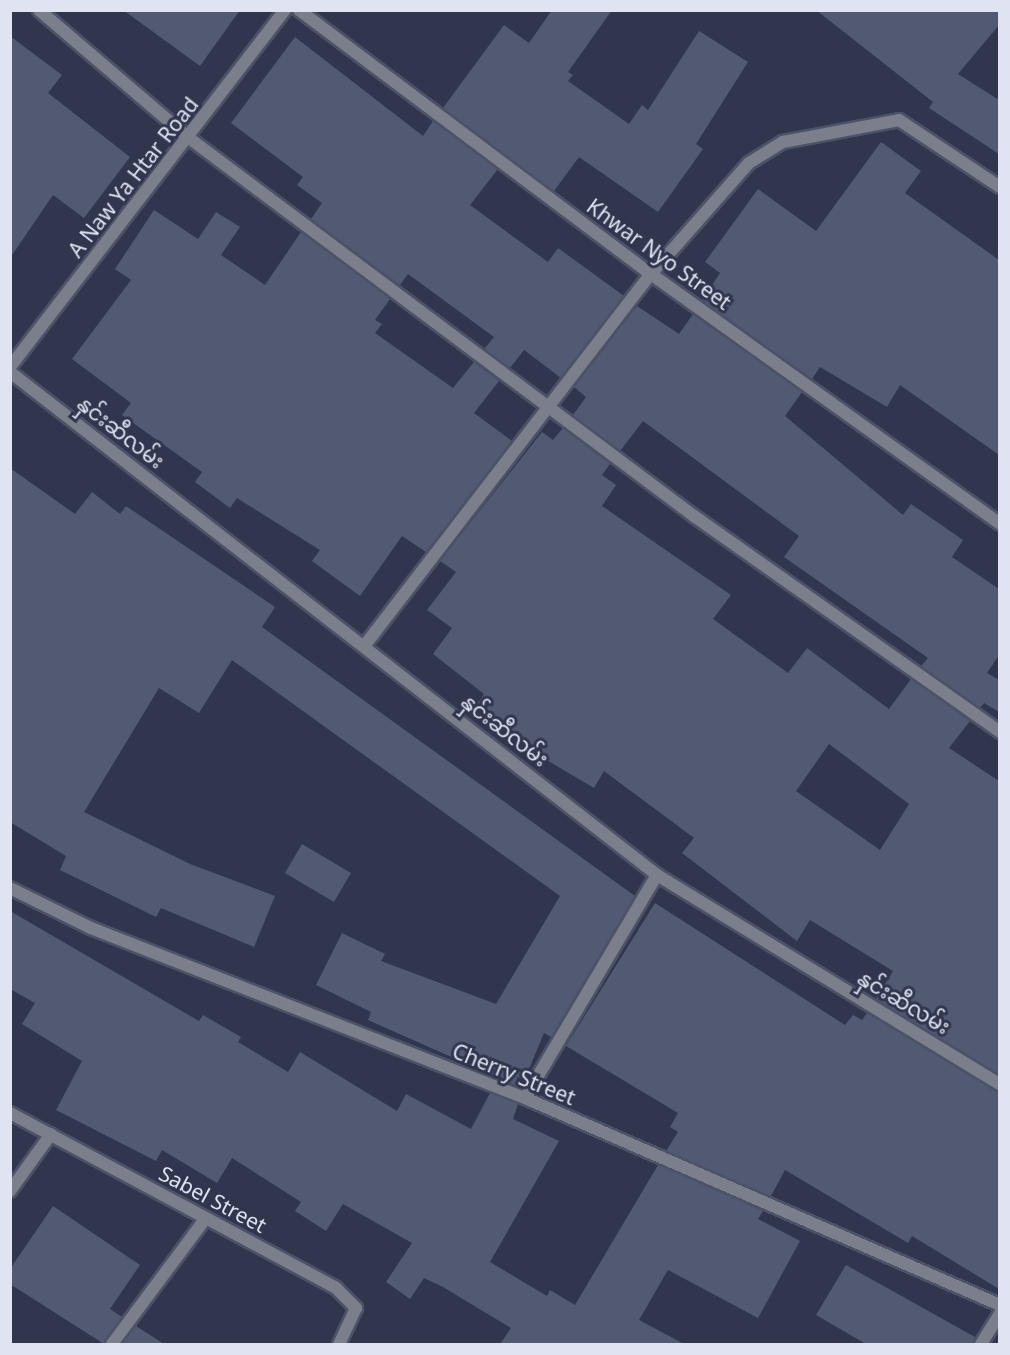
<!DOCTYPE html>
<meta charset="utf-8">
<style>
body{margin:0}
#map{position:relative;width:1010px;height:1355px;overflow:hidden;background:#30364e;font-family:"Noto Sans","Noto Sans Myanmar",sans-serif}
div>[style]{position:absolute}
.building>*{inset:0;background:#525972}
.roads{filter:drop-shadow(2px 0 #4c5268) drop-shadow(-2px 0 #4c5268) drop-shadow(0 2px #4c5268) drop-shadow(0 -2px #4c5268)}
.street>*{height:12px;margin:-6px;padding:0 6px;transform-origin:6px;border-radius:6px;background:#7b7f8b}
span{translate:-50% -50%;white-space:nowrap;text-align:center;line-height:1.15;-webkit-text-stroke:6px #30364e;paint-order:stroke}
.street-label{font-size:21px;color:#dfe3f2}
.frame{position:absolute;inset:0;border:12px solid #dfe3f2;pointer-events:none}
</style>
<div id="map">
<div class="building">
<div style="clip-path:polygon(123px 10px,240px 10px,200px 66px)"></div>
<div style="clip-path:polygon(552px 10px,612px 10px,568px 72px,573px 75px,568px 81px,629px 124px,642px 105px,648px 110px,699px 31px,748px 62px,696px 144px,703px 149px,658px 212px,579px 157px,554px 191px,443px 108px,504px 25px,529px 43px)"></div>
<div style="clip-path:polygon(816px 10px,999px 10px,999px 25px,958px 74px,999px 100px,999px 154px,929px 108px,933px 102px)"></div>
<div style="clip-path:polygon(10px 36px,62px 75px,48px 93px,130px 157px,84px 218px,53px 195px,10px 258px)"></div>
<div style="clip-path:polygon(295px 37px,423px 136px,433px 121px,498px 169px,470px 205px,548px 262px,558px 248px,624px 296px,561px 378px,524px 350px,510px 368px,484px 349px,494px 337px,408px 274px,400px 285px,311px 219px,322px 203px,297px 185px,303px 177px,231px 123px)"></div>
<div style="clip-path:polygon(881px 142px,921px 171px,905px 193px,999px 260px,999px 455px,900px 385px,887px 407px,820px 367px,812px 379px,702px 300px,720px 273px,705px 262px,758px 189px,816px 231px)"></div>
<div style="clip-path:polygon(154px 210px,198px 239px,216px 212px,240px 227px,221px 255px,265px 285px,301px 232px,390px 299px,375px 320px,382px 324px,375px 333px,453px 388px,474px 362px,499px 381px,474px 413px,512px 441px,426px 552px,402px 536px,360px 596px,312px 561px,320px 550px,237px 498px,230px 508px,195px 482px,202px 472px,122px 415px,131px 403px,72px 359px,131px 280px,115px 269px)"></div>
<div style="clip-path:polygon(637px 306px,679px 334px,693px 314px,802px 392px,785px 416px,903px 515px,911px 504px,963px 540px,952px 557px,999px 589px,999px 655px,987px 673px,999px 680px,999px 712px,984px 703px,980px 708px,921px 666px,928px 658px,784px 557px,799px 536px,643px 421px,620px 451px,573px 415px,586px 397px,574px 387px)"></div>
<div style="clip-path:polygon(evenodd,563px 428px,610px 464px,602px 475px,616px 485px,602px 506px,731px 595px,713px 619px,788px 673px,807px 648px,889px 709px,911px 679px,970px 721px,949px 748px,999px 781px,999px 1074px,876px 999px,893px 971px,810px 920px,797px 941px,682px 853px,694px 838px,604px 771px,594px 788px,533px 752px,536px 748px,476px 706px,484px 694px,433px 654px,452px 628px,427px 610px,456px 572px,440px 561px,542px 432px,553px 440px,563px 428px,829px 744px,909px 804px,880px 850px,796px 791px,829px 744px)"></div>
<div style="clip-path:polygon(10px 468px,75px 514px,92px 492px,120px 514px,126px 506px,275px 607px,262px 627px,635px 896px,551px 1037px,544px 1033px,521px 1088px,368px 1020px,371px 1012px,316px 985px,342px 933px,385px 954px,381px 961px,496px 1004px,560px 896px,232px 660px,199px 713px,159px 688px,84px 812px,190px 864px,275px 896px,254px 947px,161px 908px,156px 917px,60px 870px,66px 856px,10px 822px)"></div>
<div style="clip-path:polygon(302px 844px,351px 873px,334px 902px,285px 873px)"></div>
<div style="clip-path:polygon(655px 903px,845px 1025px,853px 1015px,862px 1020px,867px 1013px,999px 1092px,999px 1289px,912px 1236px,908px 1243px,785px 1170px,771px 1196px,666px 1151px,678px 1132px,670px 1127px,678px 1113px,566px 1046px)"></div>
<div style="clip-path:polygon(10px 911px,199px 1021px,203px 1015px,241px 1037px,238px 1042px,288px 1072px,300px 1052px,397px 1111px,406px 1094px,471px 1129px,490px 1093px,518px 1104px,513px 1119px,559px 1141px,490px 1262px,547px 1296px,550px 1290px,575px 1305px,658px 1165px,763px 1211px,758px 1219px,800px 1241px,758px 1318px,668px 1270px,639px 1320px,684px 1344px,500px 1344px,511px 1328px,443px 1287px,424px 1278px,410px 1299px,386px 1282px,412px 1243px,343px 1204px,326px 1231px,295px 1211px,301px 1202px,232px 1158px,217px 1183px,162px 1150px,156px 1161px,56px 1110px,82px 1061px,22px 1024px,35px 1003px,10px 989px)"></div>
<div style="clip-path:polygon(53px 1206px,140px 1265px,110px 1309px,122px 1317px,104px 1344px,10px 1284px,10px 1269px)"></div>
<div style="clip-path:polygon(846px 1265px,975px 1337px,973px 1344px,866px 1344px,816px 1315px)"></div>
<div style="clip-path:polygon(136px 1326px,164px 1344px,122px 1344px)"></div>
</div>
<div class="roads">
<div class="street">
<div style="left:39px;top:10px;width:197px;rotate:40.5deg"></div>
<div style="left:189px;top:138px;width:631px;rotate:36.82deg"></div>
<div style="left:694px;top:516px;width:375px;rotate:35.2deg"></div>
<div style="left:299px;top:10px;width:440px;rotate:36.9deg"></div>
<div style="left:651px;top:274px;width:429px;rotate:35.6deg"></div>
<div style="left:10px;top:367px;width:451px;rotate:-52.4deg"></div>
<div style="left:10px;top:372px;width:820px;rotate:37.86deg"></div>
<div style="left:657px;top:875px;width:402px;rotate:31.4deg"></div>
<div style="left:365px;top:645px;width:468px;rotate:-52.4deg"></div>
<div style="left:651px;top:274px;width:148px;rotate:-48.6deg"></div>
<div style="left:749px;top:163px;width:40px;rotate:-32deg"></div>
<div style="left:783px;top:142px;width:118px;rotate:-10.7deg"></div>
<div style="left:899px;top:120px;width:121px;rotate:33.6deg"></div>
<div style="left:10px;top:888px;width:90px;rotate:26.3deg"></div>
<div style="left:91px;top:928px;width:466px;rotate:21.4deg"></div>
<div style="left:525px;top:1098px;width:518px;rotate:23.55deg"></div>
<div style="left:525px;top:1098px;width:259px;rotate:-59.4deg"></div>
<div style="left:10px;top:1113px;width:369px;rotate:28.2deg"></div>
<div style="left:335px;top:1287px;width:30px;rotate:45deg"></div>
<div style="left:356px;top:1308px;width:40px;rotate:115deg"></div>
<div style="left:10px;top:1191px;width:70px;rotate:-54.3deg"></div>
<div style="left:112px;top:1344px;width:157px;rotate:-53.3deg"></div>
<div style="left:981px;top:1344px;width:36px;rotate:-58deg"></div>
</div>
</div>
<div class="street-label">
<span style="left:133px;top:177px;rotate:-52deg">A Naw Ya Htar Road</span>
<span style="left:659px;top:254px;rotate:36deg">Khwar Nyo Street</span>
<span style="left:121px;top:432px;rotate:38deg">နှင်းဆီလမ်း</span>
<span style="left:505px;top:730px;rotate:38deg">နှင်းဆီလမ်း</span>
<span style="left:904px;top:1002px;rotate:31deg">နှင်းဆီလမ်း</span>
<span style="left:514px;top:1074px;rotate:22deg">Cherry Street</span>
<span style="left:213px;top:1199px;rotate:28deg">Sabel Street</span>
</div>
<div class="frame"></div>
</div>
